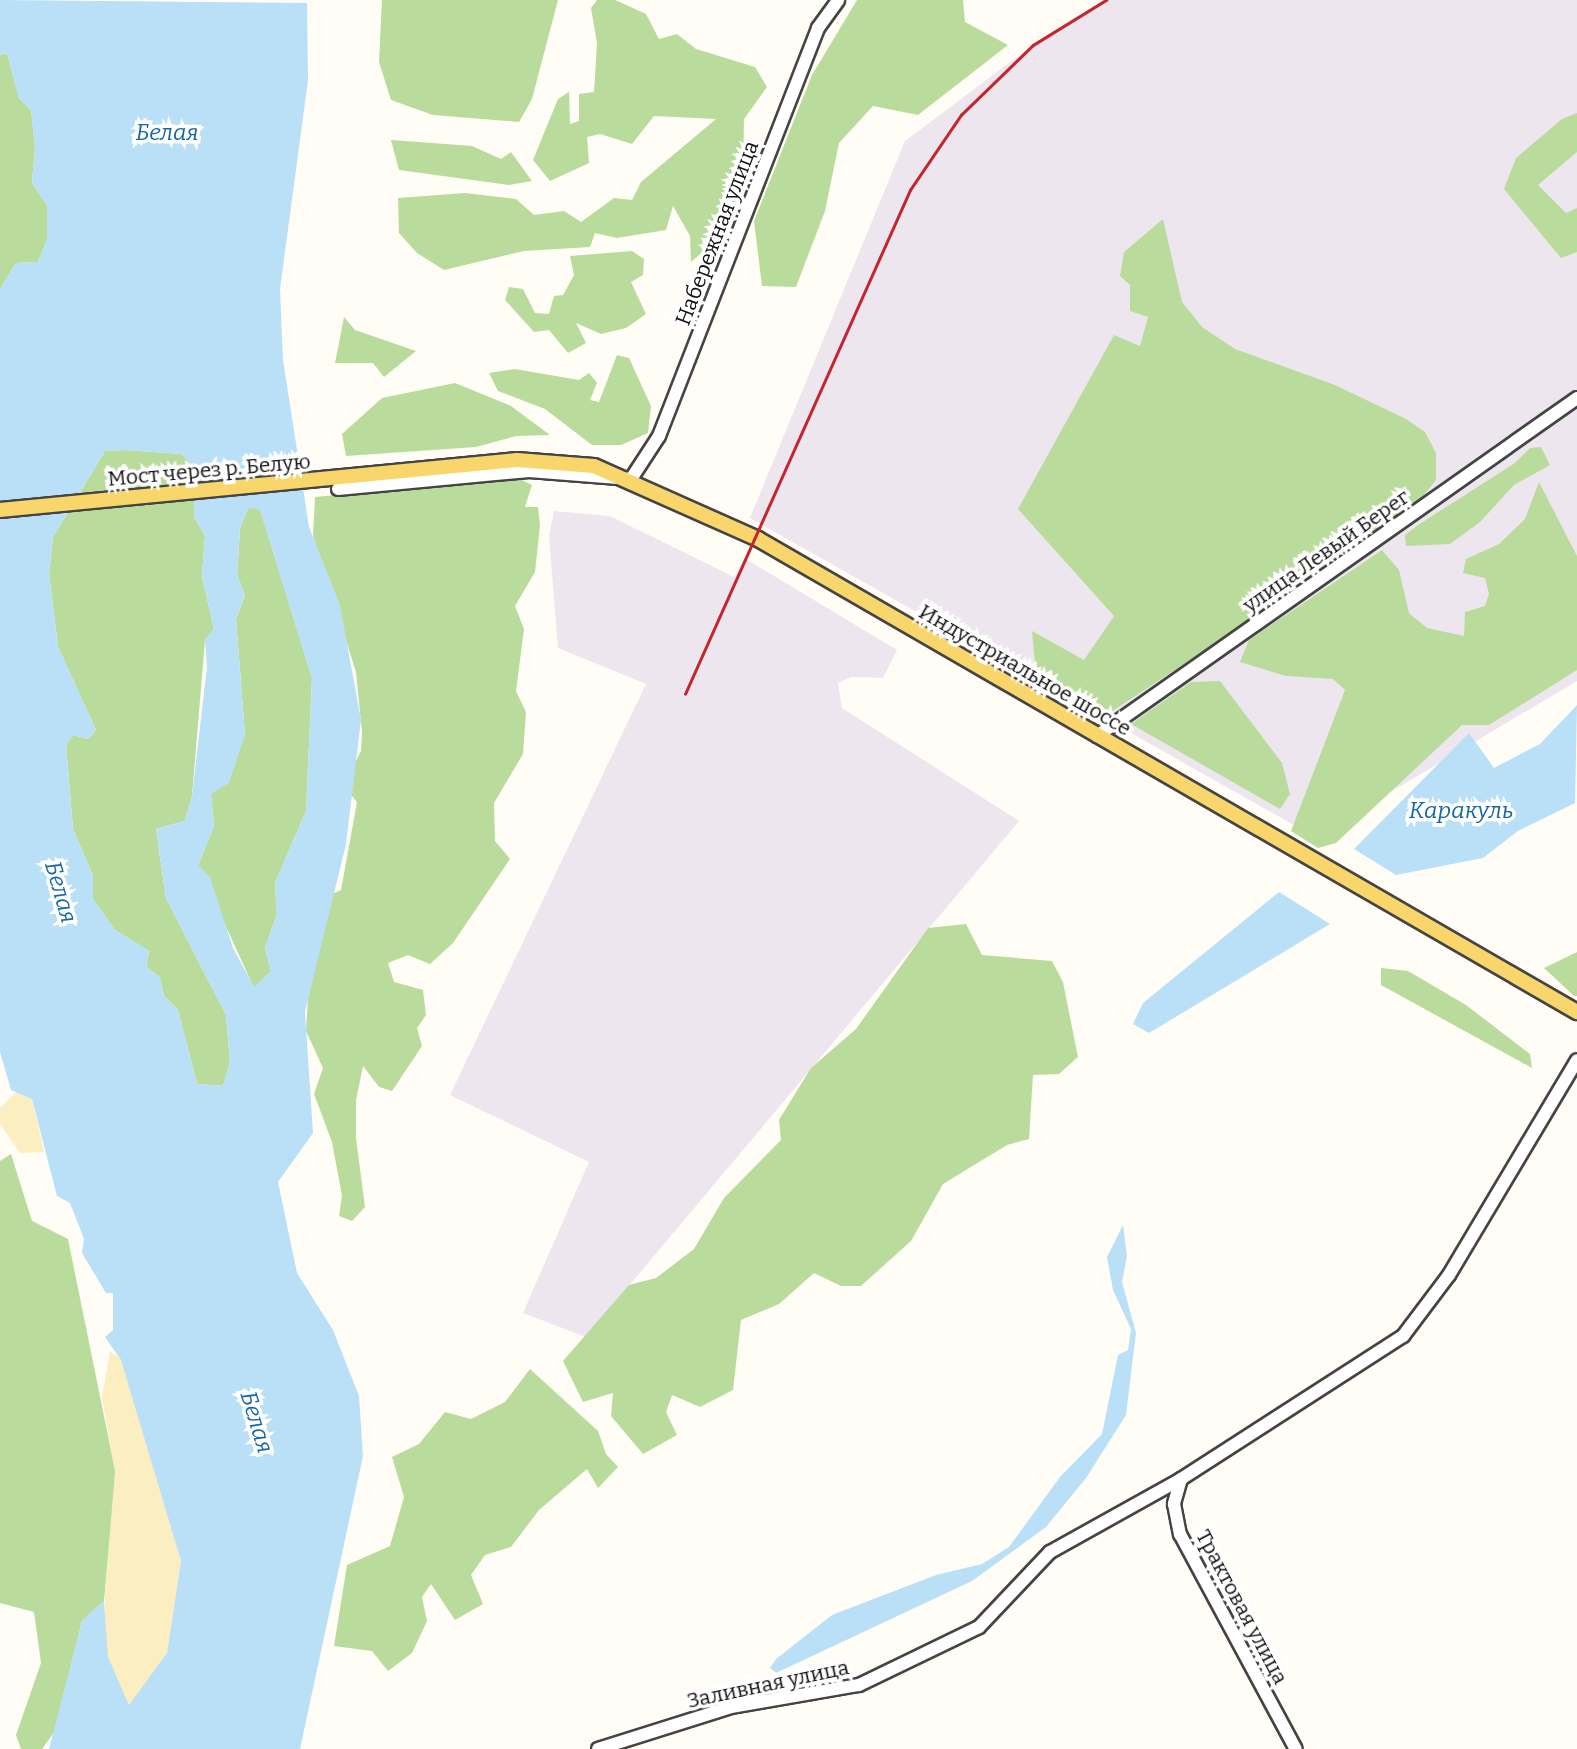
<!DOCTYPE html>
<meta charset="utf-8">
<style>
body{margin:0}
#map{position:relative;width:1577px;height:1749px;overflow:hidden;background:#fffdf5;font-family:Bitter,serif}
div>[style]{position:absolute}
.industrial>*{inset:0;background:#eee6ef}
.forest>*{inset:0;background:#b9dc9c}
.sand>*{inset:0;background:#fbeec1}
.water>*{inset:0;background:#b9e0f7}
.roads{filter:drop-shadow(2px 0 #444) drop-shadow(-2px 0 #444) drop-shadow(0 2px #444) drop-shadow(0 -2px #444)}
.minor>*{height:12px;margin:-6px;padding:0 6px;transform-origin:6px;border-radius:6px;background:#fff}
.major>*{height:14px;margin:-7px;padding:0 7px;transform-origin:7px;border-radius:7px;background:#f9d66b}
.rail>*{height:2.5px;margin:-1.25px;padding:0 1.25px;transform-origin:1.25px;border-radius:1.25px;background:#c4262e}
span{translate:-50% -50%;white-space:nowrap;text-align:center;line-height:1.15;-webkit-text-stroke:7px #fff;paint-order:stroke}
.street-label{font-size:21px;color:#111}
.water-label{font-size:23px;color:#1768a6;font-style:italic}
</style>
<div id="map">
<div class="industrial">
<div style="clip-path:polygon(1105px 0,1577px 0,1577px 681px,1315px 837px,750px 518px,905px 141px,1033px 45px)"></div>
<div style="clip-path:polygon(554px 511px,610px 516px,734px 577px,744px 558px,897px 650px,883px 678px,851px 677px,838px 683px,842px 708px,1019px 821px,586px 1337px,523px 1313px,589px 1162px,450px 1095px,646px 684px,558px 648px,549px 537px)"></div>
</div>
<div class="forest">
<div style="clip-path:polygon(382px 0,558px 0,532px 99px,519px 122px,433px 115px,391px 100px,379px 62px)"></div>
<div style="clip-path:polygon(597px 0,615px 0,646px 14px,659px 39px,677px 34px,696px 49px,755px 67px,767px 87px,744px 119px,743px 168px,730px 229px,691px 262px,690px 236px,673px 206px,666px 230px,617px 238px,595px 233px,590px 247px,524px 251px,444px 270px,417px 253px,399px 233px,398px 198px,465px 193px,516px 199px,534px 215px,564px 211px,581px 222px,614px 198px,632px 200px,641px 182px,716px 119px,654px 116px,632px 144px,600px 134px,587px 137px,589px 163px,550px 181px,533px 160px,558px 99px,569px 92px,570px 124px,579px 121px,579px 94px,594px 92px,597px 43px,591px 8px)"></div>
<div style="clip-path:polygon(857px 0,963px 0,965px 22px,1008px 45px,918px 115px,873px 106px,839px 143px,825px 211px,796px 287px,762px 286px,754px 221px,812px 75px)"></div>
<div style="clip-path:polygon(7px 53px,19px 98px,31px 110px,35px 147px,32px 183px,47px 205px,47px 240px,38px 262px,16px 263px,0 289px,0 55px)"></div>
<div style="clip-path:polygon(1577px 113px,1577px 152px,1538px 185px,1566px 213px,1577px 208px,1577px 252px,1561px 258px,1504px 189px,1516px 158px,1562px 119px)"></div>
<div style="clip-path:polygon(391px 140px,472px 146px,501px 159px,511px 152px,532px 181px,509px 185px,399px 170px)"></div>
<div style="clip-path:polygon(1163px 219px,1182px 302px,1202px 327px,1235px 349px,1335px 385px,1406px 419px,1425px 432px,1436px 453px,1436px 480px,1406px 518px,1111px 712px,1071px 690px,1054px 697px,1037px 686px,1032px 631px,1084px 660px,1114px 616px,1018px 509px,1114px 335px,1140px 346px,1148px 317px,1130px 311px,1130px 285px,1120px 276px,1124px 252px)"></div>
<div style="clip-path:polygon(632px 251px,644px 259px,643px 275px,631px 282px,646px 314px,626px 328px,601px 334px,576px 323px,586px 343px,568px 353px,549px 330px,534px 332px,505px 300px,509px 287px,523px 289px,535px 313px,549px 314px,554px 296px,563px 295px,574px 275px,570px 256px)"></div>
<div style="clip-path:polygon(344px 317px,355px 330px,416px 351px,384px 377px,373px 363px,335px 363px)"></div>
<div style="clip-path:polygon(617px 355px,629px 358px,651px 406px,648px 433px,621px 445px,592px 445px,545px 409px,498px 391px,489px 373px,515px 369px,579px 380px,589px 373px,597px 383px,590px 400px,599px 402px)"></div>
<div style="clip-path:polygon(455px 383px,511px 406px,550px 435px,516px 436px,476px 447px,346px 456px,342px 434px,382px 398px)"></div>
<div style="clip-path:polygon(1541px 447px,1550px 465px,1514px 485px,1480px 522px,1450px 544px,1406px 546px,1405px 535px,1418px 525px,1515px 463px,1530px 448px)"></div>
<div style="clip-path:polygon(125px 450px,182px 454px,194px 469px,194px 516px,205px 536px,202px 576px,214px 629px,205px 640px,192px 796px,185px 821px,156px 829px,166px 898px,226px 1015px,230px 1062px,223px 1086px,197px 1084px,178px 1010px,164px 996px,160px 978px,146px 966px,149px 951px,115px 930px,93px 899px,93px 876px,73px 829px,66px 745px,73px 735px,88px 739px,96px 730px,58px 647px,49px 573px,53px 537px,105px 451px)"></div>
<div style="clip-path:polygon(518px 478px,532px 485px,525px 507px,538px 507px,540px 525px,535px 572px,515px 606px,524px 629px,516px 691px,526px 712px,523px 754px,494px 803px,495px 841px,510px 859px,453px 943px,430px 964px,408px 955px,388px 963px,394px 982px,423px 990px,426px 1015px,417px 1028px,422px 1046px,392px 1091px,379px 1087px,363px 1066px,356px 1100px,356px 1138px,365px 1207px,352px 1221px,339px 1216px,342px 1196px,332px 1142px,314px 1094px,323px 1068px,306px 1031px,308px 998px,301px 971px,319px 900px,341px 890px,357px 802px,347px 790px,348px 776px,361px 751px,362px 732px,356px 672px,313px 536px,315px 497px)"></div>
<div style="clip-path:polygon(1539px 482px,1577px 556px,1577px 670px,1489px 725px,1462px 725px,1336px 843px,1318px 848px,1291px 831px,1345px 690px,1333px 679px,1286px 676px,1240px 662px,1249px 640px,1382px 550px,1399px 570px,1409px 613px,1427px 628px,1464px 636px,1465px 612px,1485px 606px,1489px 594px,1485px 578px,1463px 573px,1466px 559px,1499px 544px,1525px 519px)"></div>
<div style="clip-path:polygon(248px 507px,260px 509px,312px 678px,306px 811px,275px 883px,277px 914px,265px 948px,271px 971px,254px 988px,198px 865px,214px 826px,211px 794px,245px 735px,236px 619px,245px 595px,237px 575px,240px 528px)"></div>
<div style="clip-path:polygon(1220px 681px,1282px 763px,1290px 794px,1280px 809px,1131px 724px,1191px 682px)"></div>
<div style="clip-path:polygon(966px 924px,982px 955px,1052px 961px,1063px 982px,1078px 1057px,1059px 1074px,1033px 1075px,1029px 1139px,1007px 1145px,943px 1184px,911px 1241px,861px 1286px,841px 1286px,814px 1273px,779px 1304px,741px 1320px,733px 1390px,700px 1407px,672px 1395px,666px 1412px,677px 1435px,643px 1454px,611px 1416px,613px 1393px,583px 1402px,563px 1361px,629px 1285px,656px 1278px,694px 1249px,724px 1198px,781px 1140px,779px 1120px,811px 1068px,856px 1029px,928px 928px)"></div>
<div style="clip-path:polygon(1577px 952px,1577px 996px,1574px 996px,1544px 968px)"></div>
<div style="clip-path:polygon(1381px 968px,1408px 971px,1466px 1005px,1530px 1054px,1532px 1068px,1381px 985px)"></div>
<div style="clip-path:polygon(11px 1154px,32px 1221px,68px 1239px,116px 1475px,104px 1601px,82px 1621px,55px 1731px,42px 1749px,21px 1749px,16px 1735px,41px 1663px,34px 1612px,0 1603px,0 1161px)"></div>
<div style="clip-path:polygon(530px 1369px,598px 1431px,606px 1454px,618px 1467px,598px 1488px,587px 1469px,539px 1510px,511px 1547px,485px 1555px,471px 1575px,483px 1604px,455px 1620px,431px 1584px,422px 1597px,427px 1621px,412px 1653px,388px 1671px,372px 1651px,334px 1646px,347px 1565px,390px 1546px,404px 1497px,392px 1457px,419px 1444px,445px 1412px,471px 1419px,505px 1402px)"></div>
</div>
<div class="sand">
<div style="clip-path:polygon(16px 1092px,32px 1099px,44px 1152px,20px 1153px,0 1124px,0 1108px)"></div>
<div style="clip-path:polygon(110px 1351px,120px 1358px,130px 1385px,181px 1561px,167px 1653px,133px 1708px,105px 1692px,105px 1590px,115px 1472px,102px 1398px)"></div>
</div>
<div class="water">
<div style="clip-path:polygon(evenodd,0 0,307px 3px,308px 80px,280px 289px,283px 360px,309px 527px,340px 605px,361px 720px,346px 844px,305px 1012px,313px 1133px,278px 1182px,297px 1273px,333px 1330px,359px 1396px,363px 1456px,300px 1749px,49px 1749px,82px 1621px,104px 1601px,108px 1657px,129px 1705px,167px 1653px,181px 1561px,121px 1360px,105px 1337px,113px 1330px,113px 1293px,106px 1293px,82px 1253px,84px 1239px,70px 1203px,57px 1196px,32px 1099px,11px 1090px,0 1052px,0 289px,16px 263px,38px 262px,47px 240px,47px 205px,32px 183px,35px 147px,31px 110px,19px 98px,7px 53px,0 55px,0 0,125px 450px,182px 454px,194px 469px,194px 516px,205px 536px,202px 576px,214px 629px,205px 640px,207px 667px,192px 796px,185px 821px,156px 829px,166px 898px,226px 1015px,230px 1062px,223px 1086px,197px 1084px,178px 1010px,164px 996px,160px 978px,146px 966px,149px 951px,115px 930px,93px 899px,93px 876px,73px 829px,66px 745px,73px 735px,88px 739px,96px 730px,58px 647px,49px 573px,53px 537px,105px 451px,125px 450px,0 0,249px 507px,260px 510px,312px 678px,306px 811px,275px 883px,277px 914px,265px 948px,271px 971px,254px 987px,233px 948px,210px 877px,198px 865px,214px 826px,211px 794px,229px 783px,245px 735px,236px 619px,245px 595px,237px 575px,240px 528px,249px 507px)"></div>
<div style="clip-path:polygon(1577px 705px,1575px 803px,1518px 831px,1483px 858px,1396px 875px,1354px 849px,1469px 733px,1494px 768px,1540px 744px)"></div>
<div style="clip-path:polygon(1279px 892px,1330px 924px,1149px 1033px,1133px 1024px,1143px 1003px)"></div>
<div style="clip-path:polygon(1123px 1225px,1127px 1256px,1122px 1282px,1136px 1333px,1126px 1415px,1086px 1478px,1046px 1527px,972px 1581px,776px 1673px,770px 1668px,776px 1659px,832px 1615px,936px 1575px,982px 1564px,1009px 1547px,1060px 1477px,1102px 1434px,1118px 1355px,1128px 1350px,1131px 1329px,1113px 1290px,1107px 1257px)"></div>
</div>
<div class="roads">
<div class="minor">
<div style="left:338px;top:489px;width:192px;rotate:-5.4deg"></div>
<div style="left:529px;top:471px;width:102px;rotate:4.5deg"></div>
<div style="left:631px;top:479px;width:51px;rotate:-56.9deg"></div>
<div style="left:659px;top:436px;width:438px;rotate:-68.7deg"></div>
<div style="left:818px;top:28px;width:34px;rotate:-54deg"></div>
<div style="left:1097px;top:736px;width:587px;rotate:-35.15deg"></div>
<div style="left:1181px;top:1479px;width:26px;rotate:106deg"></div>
<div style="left:1174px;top:1504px;width:31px;rotate:79deg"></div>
<div style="left:1180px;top:1534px;width:244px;rotate:61.7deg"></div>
<div style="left:598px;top:1749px;width:139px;rotate:-17.5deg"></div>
<div style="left:731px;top:1707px;width:130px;rotate:-9.8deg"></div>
<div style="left:859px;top:1685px;width:133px;rotate:-25.8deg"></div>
<div style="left:979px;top:1627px;width:103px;rotate:-46.6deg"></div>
<div style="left:1050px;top:1552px;width:150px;rotate:-29.1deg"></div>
<div style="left:1181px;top:1479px;width:264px;rotate:-32.8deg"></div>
<div style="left:1403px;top:1336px;width:76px;rotate:-53deg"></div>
<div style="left:1449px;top:1275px;width:250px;rotate:-59.2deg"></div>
</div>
<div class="major">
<div style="left:0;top:510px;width:519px;rotate:-5.52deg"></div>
<div style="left:517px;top:460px;width:77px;rotate:4.5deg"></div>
<div style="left:594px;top:466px;width:180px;rotate:24deg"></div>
<div style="left:758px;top:539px;width:946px;rotate:30.01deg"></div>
</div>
</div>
<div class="rail">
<div style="left:685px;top:694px;width:552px;rotate:-65.94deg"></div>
<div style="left:910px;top:190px;width:91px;rotate:-55.8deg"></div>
<div style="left:961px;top:115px;width:100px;rotate:-44.2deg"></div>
<div style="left:1033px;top:45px;width:86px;rotate:-31.7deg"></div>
</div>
<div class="street-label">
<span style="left:717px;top:233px;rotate:-69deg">Набережная улица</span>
<span style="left:209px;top:470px;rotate:-5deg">Мост через р. Белую</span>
<span style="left:1326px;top:551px;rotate:-35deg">улица Левый Берег</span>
<span style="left:1025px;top:670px;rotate:30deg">Индустриальное шоссе</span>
<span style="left:1242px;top:1607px;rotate:62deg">Трактовая улица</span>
<span style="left:768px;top:1684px;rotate:-12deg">Заливная улица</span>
</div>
<div class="water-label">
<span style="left:167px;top:132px">Белая</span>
<span style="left:1461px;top:810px">Каракуль</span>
<span style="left:61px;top:892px;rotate:74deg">Белая</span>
<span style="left:257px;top:1422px;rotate:73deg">Белая</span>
</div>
</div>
